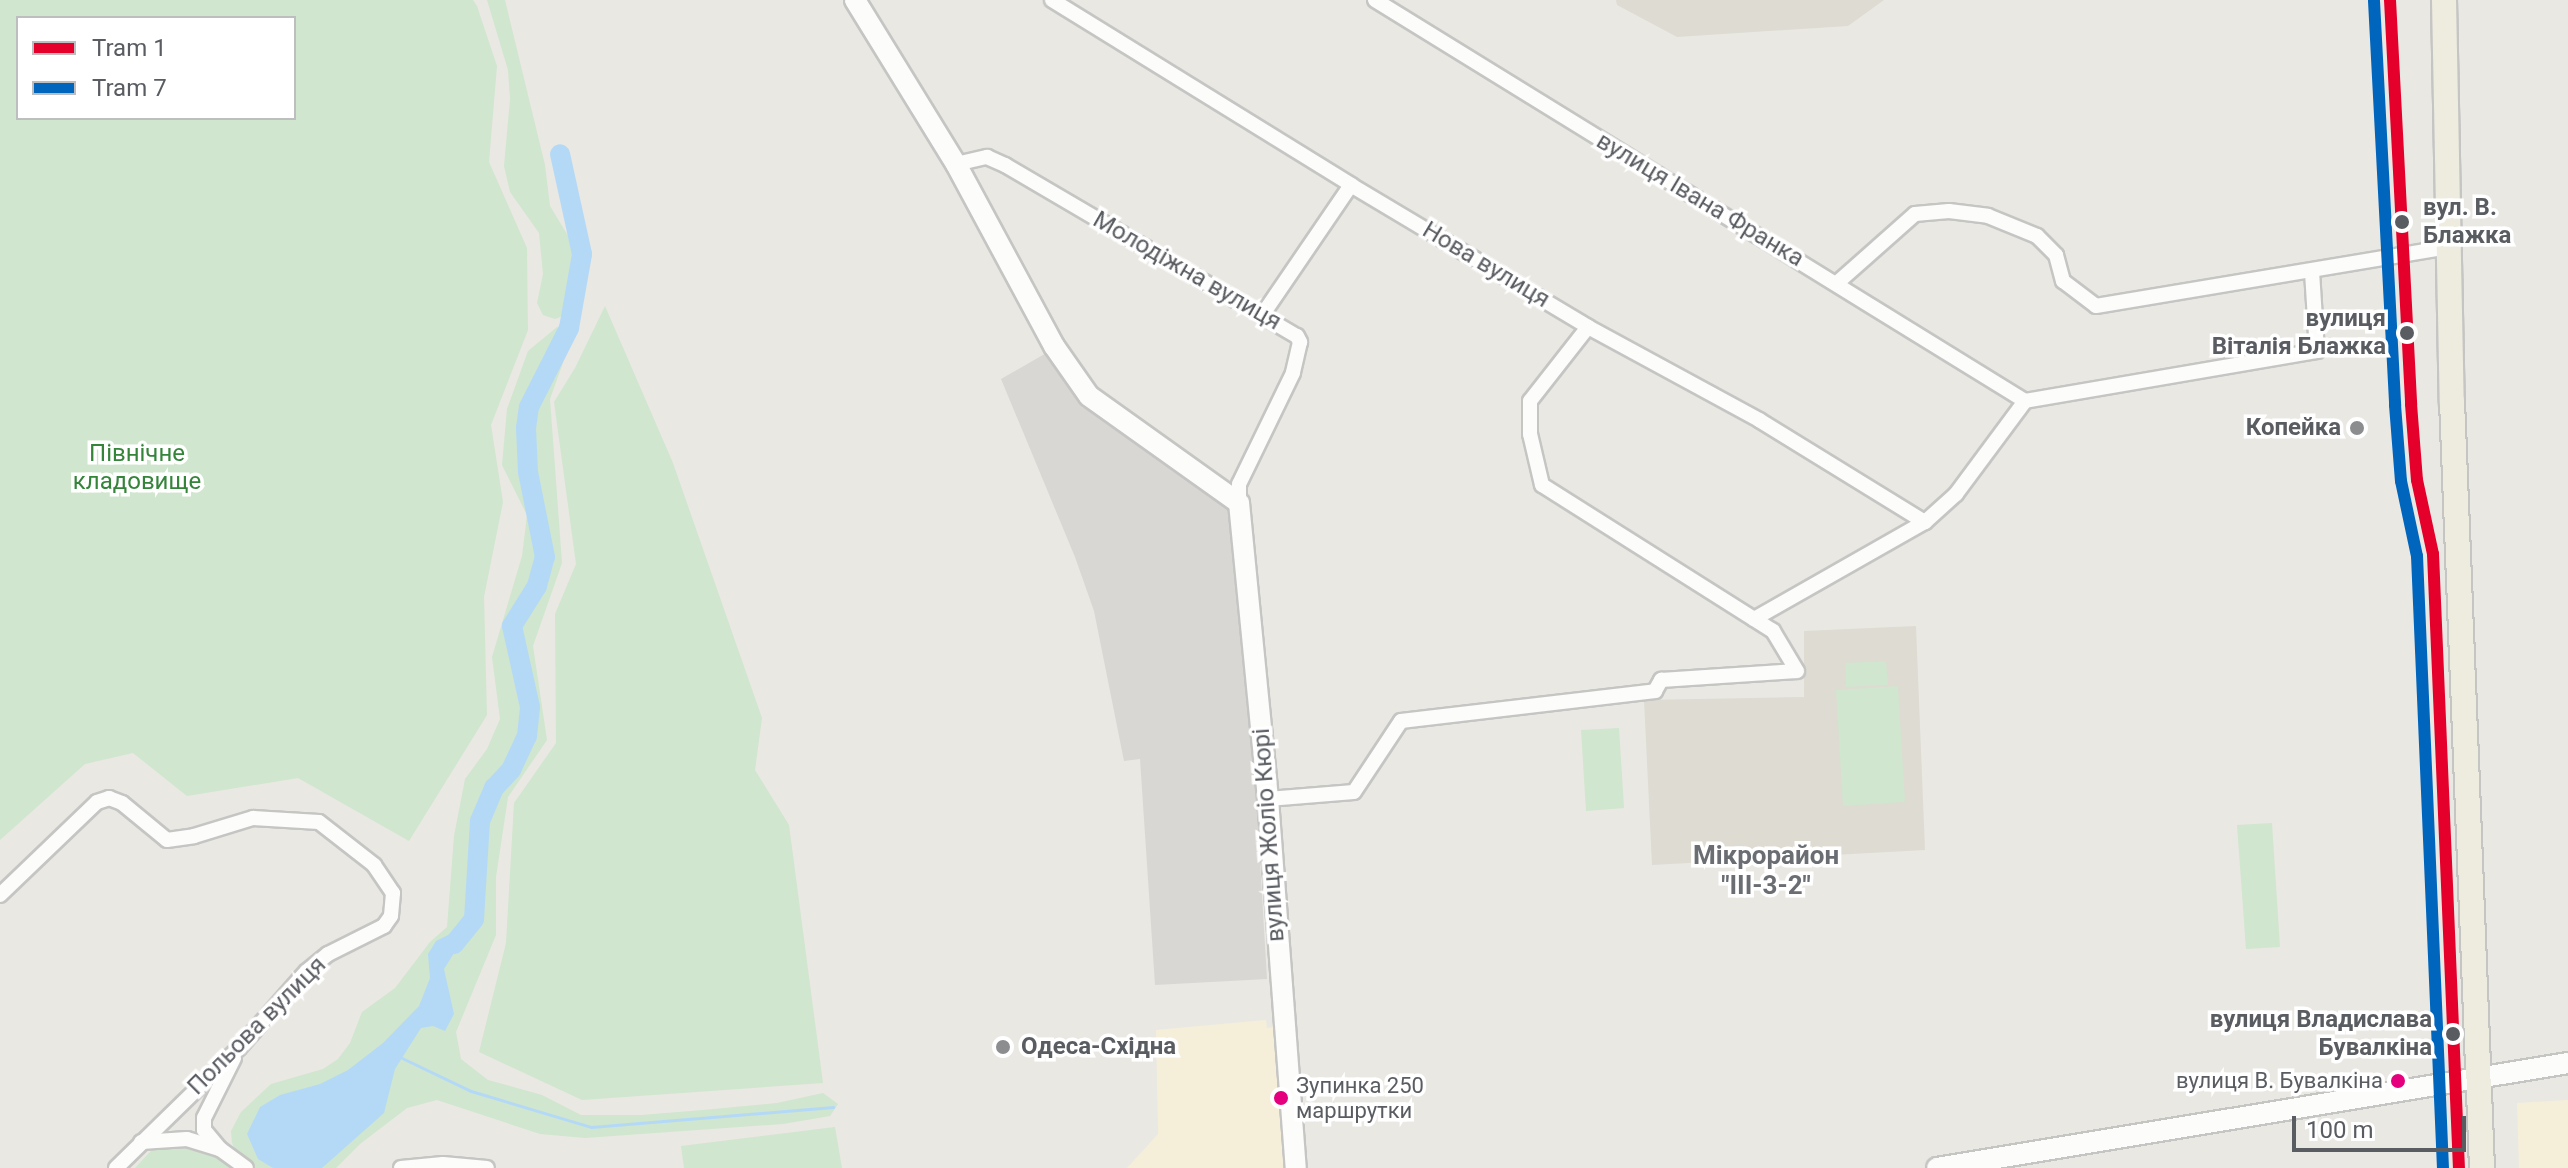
<!DOCTYPE html>
<meta charset="utf-8">
<style>
body{margin:0}
#map{position:relative;width:2568px;height:1168px;overflow:hidden;background:#e9e8e3;font-family:Roboto,sans-serif}
div>[style]{position:absolute}
.commercial>*{inset:0;background:#f5efda}
.industrial>*{inset:0;background:#d9d7d3}
.education>*{inset:0;background:#dddbd2}
.green>*{inset:0;background:#d0e6ce}
.water>*{inset:0;background:#b4d9f7}
.stream>*{height:3px;margin:-1.5px;padding:0 1.5px;transform-origin:1.5px;border-radius:1.5px;background:#b4d9f7}
.river>*{height:20px;margin:-10px;padding:0 10px;transform-origin:10px;border-radius:10px;background:#b4d9f7}
.roads{filter:drop-shadow(2px 0 #c5c5c4) drop-shadow(-2px 0 #c5c5c4) drop-shadow(0 2px #c5c5c4) drop-shadow(0 -2px #c5c5c4)}
.street>*{height:14px;margin:-7px;padding:0 7px;transform-origin:7px;border-radius:7px;background:#fcfcfb}
.secondary>*{height:20px;margin:-10px;padding:0 10px;transform-origin:10px;border-radius:10px;background:#fcfcfb}
.highway>*{height:24px;margin:-12px;padding:0 12px;transform-origin:12px;border-radius:12px;background:#eeebdf}
.tram-1>*{height:12px;margin:-6px;padding:0 6px;transform-origin:6px;border-radius:6px;background:#e4002b}
.tram-2>*{height:12px;margin:-6px;padding:0 6px;transform-origin:6px;border-radius:6px;background:#0065bd}
.dots>*{width:22px;height:22px;translate:-50% -50%;box-sizing:border-box;border:4px solid #fff;border-radius:50%}
span{translate:-50% -50%;white-space:nowrap;text-align:center;line-height:1.15;-webkit-text-stroke:7px #fff;paint-order:stroke}
.bus-label{font-size:22px;color:#595c61}
.right{translate:-100% -50%;text-align:right}
.left{translate:0 -50%;text-align:left}
.street-label{font-size:24px;color:#595c61}
.stop-label{font-size:24px;color:#595c61;font-weight:700}
.poi-label{font-size:24px;color:#595c61;font-weight:700}
.park-label{font-size:24px;color:#34843a}
.neighbourhood-label{font-size:26px;color:#6a6e73;font-weight:700}
.legend{position:absolute;left:16px;top:16px;width:280px;height:104px;box-sizing:border-box;background:#fff;border:2px solid #bdbec0;margin:0;padding:10px 14px;list-style:none;font-size:24px;color:#595c61}
.legend li{display:flex;align-items:center;gap:16px;height:40px}
.legend b{width:40px;border:2px solid #bdbec0}
.scale{position:absolute;left:2292px;top:1116px;width:174px;height:36px;box-sizing:border-box;border:4px solid #595c61;border-top:0;padding-left:10px;font-size:24px;line-height:28px;white-space:nowrap;color:#595c61;-webkit-text-stroke:6px #fff;paint-order:stroke}
</style>
<div id="map">
<div class="commercial">
<div style="clip-path:polygon(1266px 1020px,1267px 1028px,1274px 1027px,1285px 1168px,1127px 1168px,1158px 1134px,1156px 1030px)"></div>
<div style="clip-path:polygon(2568px 1100px,2568px 1168px,2519px 1168px,2517px 1103px)"></div>
</div>
<div class="industrial">
<div style="clip-path:polygon(1048px 352px,1083px 408px,1092px 403px,1229px 508px,1257px 811px,1267px 979px,1155px 985px,1140px 759px,1124px 761px,1094px 611px,1075px 557px,1001px 379px)"></div>
</div>
<div class="education">
<div style="clip-path:polygon(1616px 0,1884px 0,1848px 26px,1677px 37px,1617px 5px)"></div>
<div style="clip-path:polygon(1916px 626px,1925px 850px,1652px 865px,1644px 700px,1804px 697px,1804px 631px)"></div>
</div>
<div class="green">
<div style="clip-path:polygon(evenodd,0 0,473px 0,477px 6px,497px 66px,489px 162px,527px 248px,528px 330px,491px 425px,503px 502px,484px 597px,487px 715px,409px 841px,298px 778px,187px 796px,133px 753px,85px 764px,0 840px,0 0,18px 18px,294px 18px,294px 118px,18px 118px,18px 18px)"></div>
<div style="clip-path:polygon(487px 0,505px 0,545px 165px,550px 206px,573px 244px,571px 301px,568px 314px,555px 319px,543px 315px,537px 303px,543px 274px,539px 233px,510px 192px,504px 166px,510px 99px,508px 70px)"></div>
<div style="clip-path:polygon(605px 306px,673px 463px,762px 718px,755px 770px,789px 825px,823px 1083px,582px 1100px,479px 1052px,506px 943px,514px 803px,556px 743px,555px 614px,576px 564px,554px 402px,575px 368px)"></div>
<div style="clip-path:polygon(557px 327px,573px 335px,550px 399px,562px 563px,533px 646px,547px 740px,508px 797px,496px 877px,496px 935px,456px 1032px,461px 1059px,488px 1080px,542px 1095px,581px 1115px,641px 1115px,703px 1110px,777px 1103px,823px 1093px,838px 1104px,830px 1116px,783px 1124px,585px 1138px,540px 1134px,437px 1100px,407px 1108px,360px 1144px,336px 1168px,251px 1168px,238px 1156px,232px 1143px,231px 1131px,241px 1112px,271px 1084px,323px 1069px,338px 1059px,350px 1043px,362px 1012px,395px 988px,430px 942px,447px 927px,454px 836px,465px 779px,487px 749px,500px 719px,492px 657px,522px 556px,527px 515px,502px 465px,507px 409px,528px 351px)"></div>
<div style="clip-path:polygon(1886px 661px,1888px 685px,1846px 687px,1845px 663px)"></div>
<div style="clip-path:polygon(1898px 686px,1905px 802px,1843px 806px,1836px 690px)"></div>
<div style="clip-path:polygon(1619px 728px,1624px 808px,1586px 811px,1581px 730px)"></div>
<div style="clip-path:polygon(2272px 823px,2280px 947px,2246px 949px,2237px 825px)"></div>
<div style="clip-path:polygon(835px 1127px,842px 1168px,684px 1168px,681px 1146px)"></div>
<div style="clip-path:polygon(163px 1138px,187px 1139px,246px 1168px,135px 1168px)"></div>
</div>
<div class="water">
<div style="clip-path:polygon(450px 934px,456px 950px,444px 969px,454px 1014px,445px 1031px,433px 1026px,421px 1028px,395px 1069px,384px 1113px,322px 1168px,273px 1168px,258px 1159px,247px 1134px,260px 1107px,280px 1095px,320px 1084px,348px 1070px,383px 1043px,419px 1006px,430px 978px,428px 954px,436px 941px)"></div>
</div>
<div class="stream">
<div style="left:402px;top:1058px;width:76px;rotate:25.6deg"></div>
<div style="left:471px;top:1091px;width:125px;rotate:16.7deg"></div>
<div style="left:591px;top:1127px;width:243px;rotate:-4.7deg"></div>
</div>
<div class="river">
<div style="left:454px;top:944px;width:32px;rotate:-51deg"></div>
<div style="left:474px;top:919px;width:98px;rotate:-86.5deg"></div>
<div style="left:480px;top:821px;width:36px;rotate:-67deg"></div>
<div style="left:494px;top:788px;width:25px;rotate:-47deg"></div>
<div style="left:511px;top:770px;width:38px;rotate:-65deg"></div>
<div style="left:527px;top:736px;width:29px;rotate:-84deg"></div>
<div style="left:530px;top:707px;width:83px;rotate:-102.5deg"></div>
<div style="left:512px;top:626px;width:47px;rotate:-58deg"></div>
<div style="left:537px;top:586px;width:30px;rotate:-75deg"></div>
<div style="left:545px;top:557px;width:87px;rotate:-101.3deg"></div>
<div style="left:528px;top:472px;width:44px;rotate:-92.6deg"></div>
<div style="left:526px;top:428px;width:21px;rotate:-82deg"></div>
<div style="left:529px;top:407px;width:89px;rotate:-63.1deg"></div>
<div style="left:569px;top:328px;width:75px;rotate:-80deg"></div>
<div style="left:582px;top:254px;width:102px;rotate:-102.4deg"></div>
</div>
<div class="roads">
<div class="street">
<div style="left:1052px;top:0;width:352px;rotate:31.7deg"></div>
<div style="left:1351px;top:185px;width:276px;rotate:30.9deg"></div>
<div style="left:1588px;top:327px;width:195px;rotate:28.5deg"></div>
<div style="left:1759px;top:420px;width:195px;rotate:31.6deg"></div>
<div style="left:1375px;top:0;width:764px;rotate:31.67deg"></div>
<div style="left:956px;top:164px;width:32px;rotate:-13deg"></div>
<div style="left:987px;top:157px;width:20px;rotate:24deg"></div>
<div style="left:1005px;top:165px;width:338px;rotate:30.4deg"></div>
<div style="left:1297px;top:336px;width:7px;rotate:63deg"></div>
<div style="left:1300px;top:342px;width:32px;rotate:103deg"></div>
<div style="left:1293px;top:373px;width:123px;rotate:115.9deg"></div>
<div style="left:1239px;top:484px;width:19px;rotate:90deg"></div>
<div style="left:1837px;top:283px;width:104px;rotate:-41.5deg"></div>
<div style="left:1915px;top:214px;width:34px;rotate:-5deg"></div>
<div style="left:1949px;top:211px;width:39px;rotate:7deg"></div>
<div style="left:1988px;top:216px;width:53px;rotate:22.2deg"></div>
<div style="left:2037px;top:236px;width:27px;rotate:45deg"></div>
<div style="left:2056px;top:255px;width:27px;rotate:75deg"></div>
<div style="left:2063px;top:281px;width:41px;rotate:37.1deg"></div>
<div style="left:2096px;top:306px;width:357px;rotate:-9.5deg"></div>
<div style="left:1263px;top:314px;width:156px;rotate:-55.7deg"></div>
<div style="left:1754px;top:619px;width:197px;rotate:-29.6deg"></div>
<div style="left:1925px;top:522px;width:42px;rotate:-42.1deg"></div>
<div style="left:1956px;top:494px;width:116px;rotate:-53.4deg"></div>
<div style="left:2025px;top:401px;width:296px;rotate:-9.7deg"></div>
<div style="left:2317px;top:351px;width:80px;rotate:-93.6deg"></div>
<div style="left:1268px;top:799px;width:86px;rotate:-4.7deg"></div>
<div style="left:1354px;top:792px;width:85px;rotate:-56.5deg"></div>
<div style="left:1401px;top:721px;width:256px;rotate:-6.7deg"></div>
<div style="left:1655px;top:691px;width:13px;rotate:-61deg"></div>
<div style="left:1661px;top:680px;width:136px;rotate:-3.8deg"></div>
<div style="left:1797px;top:671px;width:47px;rotate:-121deg"></div>
<div style="left:1773px;top:631px;width:273px;rotate:-147.7deg"></div>
<div style="left:1542px;top:485px;width:52px;rotate:-103.2deg"></div>
<div style="left:1530px;top:434px;width:33px;rotate:-90deg"></div>
<div style="left:1530px;top:401px;width:94px;rotate:-51.9deg"></div>
<div style="left:0;top:895px;width:134px;rotate:-43.8deg"></div>
<div style="left:97px;top:802px;width:13px;rotate:-18deg"></div>
<div style="left:109px;top:798px;width:14px;rotate:21deg"></div>
<div style="left:122px;top:803px;width:58px;rotate:39.4deg"></div>
<div style="left:167px;top:840px;width:27px;rotate:-8deg"></div>
<div style="left:194px;top:836px;width:62px;rotate:-17deg"></div>
<div style="left:253px;top:818px;width:66px;rotate:3.5deg"></div>
<div style="left:319px;top:822px;width:70px;rotate:38deg"></div>
<div style="left:374px;top:865px;width:34px;rotate:56deg"></div>
<div style="left:393px;top:893px;width:23px;rotate:95deg"></div>
<div style="left:391px;top:916px;width:12px;rotate:125deg"></div>
<div style="left:384px;top:926px;width:63px;rotate:153.4deg"></div>
<div style="left:328px;top:954px;width:28px;rotate:141deg"></div>
<div style="left:306px;top:972px;width:101px;rotate:131.4deg"></div>
<div style="left:239px;top:1048px;width:172px;rotate:135.7deg"></div>
<div style="left:141px;top:1142px;width:46px;rotate:-3.7deg"></div>
<div style="left:187px;top:1139px;width:34px;rotate:17deg"></div>
<div style="left:220px;top:1149px;width:32px;rotate:36deg"></div>
<div style="left:220px;top:1149px;width:25px;rotate:-130deg"></div>
<div style="left:204px;top:1130px;width:12px;rotate:-90deg"></div>
<div style="left:204px;top:1118px;width:67px;rotate:-63.4deg"></div>
<div style="left:401px;top:1168px;width:42px;rotate:-5.4deg"></div>
<div style="left:443px;top:1164px;width:44px;rotate:5.2deg"></div>
</div>
<div class="secondary">
<div style="left:855px;top:0;width:193px;rotate:58.4deg"></div>
<div style="left:956px;top:164px;width:207px;rotate:61.7deg"></div>
<div style="left:1054px;top:346px;width:61px;rotate:55deg"></div>
<div style="left:1089px;top:396px;width:184px;rotate:35.5deg"></div>
<div style="left:1239px;top:503px;width:297px;rotate:84.4deg"></div>
<div style="left:1268px;top:799px;width:370px;rotate:85.7deg"></div>
<div style="left:1937px;top:1168px;width:640px;rotate:-9.45deg"></div>
</div>
<div class="highway">
<div style="left:2444px;top:0;width:401px;rotate:88.9deg"></div>
<div style="left:2452px;top:401px;width:768px;rotate:87.76deg"></div>
</div>
</div>
<div class="tram-1">
<div style="left:2390px;top:0;width:405px;rotate:87deg"></div>
<div style="left:2411px;top:404px;width:76px;rotate:85.5deg"></div>
<div style="left:2417px;top:480px;width:76px;rotate:77.8deg"></div>
<div style="left:2433px;top:554px;width:615px;rotate:87.58deg"></div>
</div>
<div class="tram-2">
<div style="left:2374px;top:1px;width:405px;rotate:87deg"></div>
<div style="left:2395px;top:405px;width:76px;rotate:85.5deg"></div>
<div style="left:2401px;top:481px;width:77px;rotate:78deg"></div>
<div style="left:2417px;top:556px;width:613px;rotate:87.57deg"></div>
</div>
<div class="dots">
<div style="left:2402px;top:222px;background:#595c61"></div>
<div style="left:2407px;top:333px;background:#595c61"></div>
<div style="left:2357px;top:428px;background:#8b8d8e"></div>
<div style="left:2453px;top:1034px;background:#595c61"></div>
<div style="left:1003px;top:1047px;background:#8b8d8e"></div>
<div style="left:2398px;top:1081px;background:#e5007d"></div>
<div style="left:1281px;top:1098px;background:#e5007d"></div>
</div>
<div class="bus-label">
<span class="right" style="left:2383px;top:1081px">вулиця В. Бувалкіна</span>
<span class="left" style="left:1296px;top:1098px">Зупинка 250<br>маршрутки</span>
</div>
<div class="street-label">
<span style="left:1700px;top:200px;rotate:31deg">вулиця Івана Франка</span>
<span style="left:1486px;top:265px;rotate:31deg">Нова вулиця</span>
<span style="left:1187px;top:271px;rotate:30deg">Молодіжна вулиця</span>
<span style="left:1269px;top:835px;rotate:-94deg">вулиця Жоліо Кюрі</span>
<span style="left:257px;top:1026px;rotate:-45deg">Польова вулиця</span>
</div>
<div class="stop-label">
<span class="left" style="left:2423px;top:222px">вул. В.<br>Блажка</span>
<span class="right" style="left:2386px;top:333px">вулиця<br>Віталія Блажка</span>
<span class="right" style="left:2432px;top:1034px">вулиця Владислава<br>Бувалкіна</span>
</div>
<div class="poi-label">
<span class="right" style="left:2341px;top:428px">Копейка</span>
<span class="left" style="left:1021px;top:1047px">Одеса-Східна</span>
</div>
<div class="park-label">
<span style="left:137px;top:468px">Північне<br>кладовище</span>
</div>
<div class="neighbourhood-label">
<span style="left:1766px;top:871px">Мікрорайон<br>"ІІІ-3-2"</span>
</div>
<ul class="legend">
<li><b style="height:10px;background:#e4002b"></b>Tram 1</li>
<li><b style="height:10px;background:#0065bd"></b>Tram 7</li>
</ul>
<div class="scale">100 m</div>
</div>
